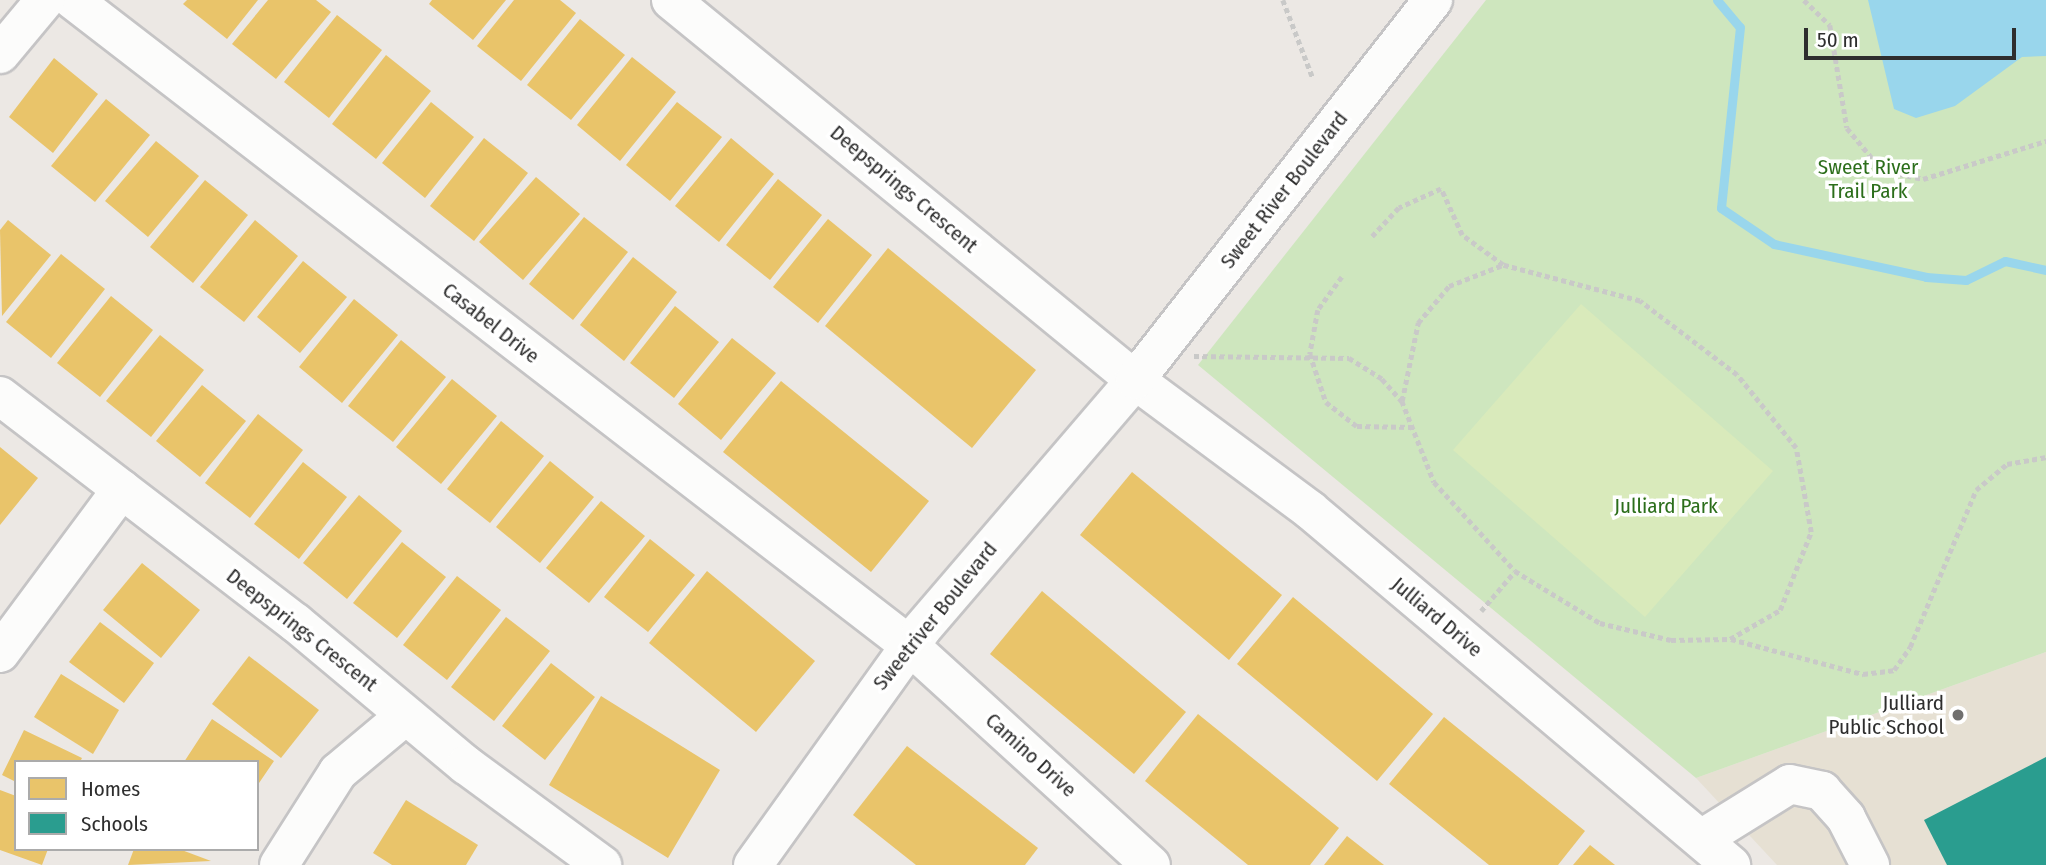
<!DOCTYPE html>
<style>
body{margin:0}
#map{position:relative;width:2046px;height:865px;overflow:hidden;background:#ece8e4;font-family:"Fira Sans Condensed",sans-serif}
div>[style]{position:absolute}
.education>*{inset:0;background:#e6e0d3}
.green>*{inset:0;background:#cee6be}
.pitch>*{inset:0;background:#d9eabb}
.water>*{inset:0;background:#99d6ec}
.homes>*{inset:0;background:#e9c46a}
.schools>*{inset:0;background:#2a9d8f}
.stream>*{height:9px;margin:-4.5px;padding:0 4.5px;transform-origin:4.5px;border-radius:4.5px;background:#99d6ec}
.path>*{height:4.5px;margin-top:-2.25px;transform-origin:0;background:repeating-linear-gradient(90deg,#c9c9c8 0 5px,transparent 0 8.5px)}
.roads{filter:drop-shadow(2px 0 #c5c4c5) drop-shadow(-2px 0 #c5c4c5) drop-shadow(0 2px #c5c4c5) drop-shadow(0 -2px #c5c4c5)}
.minor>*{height:38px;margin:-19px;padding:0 19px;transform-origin:19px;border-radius:19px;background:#fcfcfb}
.dots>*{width:19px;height:19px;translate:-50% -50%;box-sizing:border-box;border:4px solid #fff;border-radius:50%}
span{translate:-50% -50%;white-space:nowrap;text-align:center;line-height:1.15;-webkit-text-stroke:7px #fff;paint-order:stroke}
.park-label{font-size:21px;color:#2c6e1b}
.street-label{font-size:21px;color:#2e2e2e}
.poi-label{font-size:21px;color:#2e2e2e}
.right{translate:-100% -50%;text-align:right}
.legend{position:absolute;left:14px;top:760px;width:245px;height:91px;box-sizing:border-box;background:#fff;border:2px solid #ababab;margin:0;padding:9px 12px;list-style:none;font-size:21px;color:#2e2e2e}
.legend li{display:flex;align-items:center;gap:14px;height:35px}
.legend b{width:35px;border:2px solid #ababab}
.scale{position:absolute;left:1804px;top:28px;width:212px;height:32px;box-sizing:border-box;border:4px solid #2e2e2e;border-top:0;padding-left:9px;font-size:21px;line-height:24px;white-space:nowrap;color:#2e2e2e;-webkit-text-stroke:5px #fff;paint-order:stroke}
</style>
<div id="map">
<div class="education">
<div style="clip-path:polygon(2046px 652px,2046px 865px,1777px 865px,1696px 778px)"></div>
</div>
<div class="green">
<div style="clip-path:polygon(1486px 0,2046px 0,2046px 652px,1696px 778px,1198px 365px)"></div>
</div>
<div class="pitch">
<div style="clip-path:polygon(1581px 304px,1773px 471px,1645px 617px,1453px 450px)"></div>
</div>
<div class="water">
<div style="clip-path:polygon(1868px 0,2046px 0,2046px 56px,2022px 57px,1955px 106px,1916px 118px,1894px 109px)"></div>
</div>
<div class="homes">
<div style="clip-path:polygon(187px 0,258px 0,227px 39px,183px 4px)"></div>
<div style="clip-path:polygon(268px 0,316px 0,331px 12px,276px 79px,232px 44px)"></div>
<div style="clip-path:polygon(432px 0,506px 0,473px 40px,429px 4px)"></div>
<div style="clip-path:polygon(514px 0,560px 0,576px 13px,521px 81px,477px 46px)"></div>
<div style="clip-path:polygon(337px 15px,382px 50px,329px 118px,284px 82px)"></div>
<div style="clip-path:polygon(580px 19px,625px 55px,571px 120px,527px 85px)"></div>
<div style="clip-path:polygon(386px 55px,431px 91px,376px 159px,332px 124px)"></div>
<div style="clip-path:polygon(632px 57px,676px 92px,620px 161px,577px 125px)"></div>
<div style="clip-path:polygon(54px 58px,98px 94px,53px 153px,9px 117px)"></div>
<div style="clip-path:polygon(106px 99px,150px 135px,95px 202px,51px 166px)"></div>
<div style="clip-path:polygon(431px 102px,474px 137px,425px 198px,382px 163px)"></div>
<div style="clip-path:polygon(677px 102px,722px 137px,670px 201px,626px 165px)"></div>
<div style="clip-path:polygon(484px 138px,528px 173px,474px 241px,430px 206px)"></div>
<div style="clip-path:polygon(731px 138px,774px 174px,719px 242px,675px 206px)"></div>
<div style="clip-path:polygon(156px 141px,199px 176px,148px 237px,105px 201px)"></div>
<div style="clip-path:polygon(536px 177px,580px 214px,523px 280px,479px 242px)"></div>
<div style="clip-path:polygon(778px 179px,822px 215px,770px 280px,726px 245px)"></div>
<div style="clip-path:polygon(205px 180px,248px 215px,193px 283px,150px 247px)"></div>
<div style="clip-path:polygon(584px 217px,628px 252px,573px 320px,529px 284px)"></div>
<div style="clip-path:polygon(828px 219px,872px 255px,818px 323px,773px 287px)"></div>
<div style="clip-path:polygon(8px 220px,51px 255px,2px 316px,0 230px)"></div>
<div style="clip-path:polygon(255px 220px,298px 256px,244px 322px,200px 287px)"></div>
<div style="clip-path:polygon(888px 248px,1036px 370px,972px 448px,825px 326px)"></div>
<div style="clip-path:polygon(61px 254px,105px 289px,51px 358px,6px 322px)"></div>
<div style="clip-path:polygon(633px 257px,677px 292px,624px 361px,580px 325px)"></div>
<div style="clip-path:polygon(303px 261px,347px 297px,300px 353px,257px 317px)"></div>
<div style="clip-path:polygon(111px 296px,153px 330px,100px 397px,57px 363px)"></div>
<div style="clip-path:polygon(354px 299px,398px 335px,342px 403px,299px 367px)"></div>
<div style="clip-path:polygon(675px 306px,719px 342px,674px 398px,630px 363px)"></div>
<div style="clip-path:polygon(160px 335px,204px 370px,151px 437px,106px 401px)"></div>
<div style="clip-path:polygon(732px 338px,776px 373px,721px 440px,678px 404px)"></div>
<div style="clip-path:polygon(401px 340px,446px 377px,393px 442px,348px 406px)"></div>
<div style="clip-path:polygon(452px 379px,497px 416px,441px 484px,396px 447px)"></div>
<div style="clip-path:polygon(781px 381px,929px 501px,871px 572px,723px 452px)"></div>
<div style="clip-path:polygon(202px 385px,246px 421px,200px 477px,156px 441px)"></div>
<div style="clip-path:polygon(258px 414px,303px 450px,250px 518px,205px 483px)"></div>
<div style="clip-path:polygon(501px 421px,544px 456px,490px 523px,447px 489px)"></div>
<div style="clip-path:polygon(0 447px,38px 478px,0 525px)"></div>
<div style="clip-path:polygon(550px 461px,594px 497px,540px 563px,496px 527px)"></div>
<div style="clip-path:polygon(303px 462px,347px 497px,299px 559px,254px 524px)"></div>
<div style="clip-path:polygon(1132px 472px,1282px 595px,1229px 660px,1080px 535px)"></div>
<div style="clip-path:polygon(359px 495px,402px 531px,347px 599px,303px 563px)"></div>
<div style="clip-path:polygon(601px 501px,645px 536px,589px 603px,546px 568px)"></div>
<div style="clip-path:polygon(650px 539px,695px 575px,648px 632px,604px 597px)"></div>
<div style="clip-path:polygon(402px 542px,446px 577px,397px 638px,353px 603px)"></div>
<div style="clip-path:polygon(142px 563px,200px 610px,161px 658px,103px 610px)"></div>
<div style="clip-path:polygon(707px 571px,815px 661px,756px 732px,649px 643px)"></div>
<div style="clip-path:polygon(457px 576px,501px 610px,447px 680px,403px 645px)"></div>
<div style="clip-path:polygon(1042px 591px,1186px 712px,1134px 774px,990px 654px)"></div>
<div style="clip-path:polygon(1293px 597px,1433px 714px,1377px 781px,1237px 664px)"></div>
<div style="clip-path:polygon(506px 617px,550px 651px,494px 721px,451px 687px)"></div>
<div style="clip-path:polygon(100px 622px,154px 663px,124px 703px,69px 662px)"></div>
<div style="clip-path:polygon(249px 656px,319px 710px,281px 758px,212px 704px)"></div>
<div style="clip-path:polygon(551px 663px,595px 697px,545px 760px,502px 726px)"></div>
<div style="clip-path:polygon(61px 674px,119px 710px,93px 754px,34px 717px)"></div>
<div style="clip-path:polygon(601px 696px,720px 770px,668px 858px,549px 785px)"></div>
<div style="clip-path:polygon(1198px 714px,1339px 828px,1310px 865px,1248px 865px,1145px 781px)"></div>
<div style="clip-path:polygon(1444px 717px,1585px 831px,1558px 865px,1489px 865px,1389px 784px)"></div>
<div style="clip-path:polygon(212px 719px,274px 761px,257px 786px,257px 762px,184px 762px)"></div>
<div style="clip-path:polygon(24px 730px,82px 758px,80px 762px,16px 762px,16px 782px,2px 775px)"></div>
<div style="clip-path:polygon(907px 746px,1038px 848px,1025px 865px,916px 865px,853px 815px)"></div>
<div style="clip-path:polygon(0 790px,16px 796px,16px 849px,48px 849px,42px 865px,0 850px)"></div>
<div style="clip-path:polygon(406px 800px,478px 845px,466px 865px,392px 865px,373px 853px)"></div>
<div style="clip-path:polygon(1347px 836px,1384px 865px,1324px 865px)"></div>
<div style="clip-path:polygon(1590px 845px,1615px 865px,1573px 865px)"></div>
<div style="clip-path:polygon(134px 849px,179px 849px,211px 861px,128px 865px)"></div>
</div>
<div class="schools">
<div style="clip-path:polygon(2046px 757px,2046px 865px,1947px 865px,1924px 820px)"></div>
</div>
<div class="stream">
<div style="left:1717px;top:0;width:35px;rotate:50deg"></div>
<div style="left:1740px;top:27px;width:182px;rotate:96deg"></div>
<div style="left:1721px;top:208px;width:64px;rotate:34.2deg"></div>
<div style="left:1774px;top:244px;width:156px;rotate:12.2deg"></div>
<div style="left:1926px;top:277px;width:40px;rotate:4.3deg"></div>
<div style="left:1966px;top:280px;width:43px;rotate:-26deg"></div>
<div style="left:2005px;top:261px;width:42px;rotate:12.4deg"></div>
</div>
<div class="path">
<div style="left:1283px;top:0;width:84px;rotate:69deg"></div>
<div style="left:1804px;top:0;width:36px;rotate:44deg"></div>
<div style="left:1830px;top:25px;width:104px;rotate:80.6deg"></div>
<div style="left:1847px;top:128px;width:55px;rotate:50.2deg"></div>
<div style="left:1882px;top:170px;width:42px;rotate:12.4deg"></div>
<div style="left:1923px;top:179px;width:129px;rotate:-17.2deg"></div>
<div style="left:1342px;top:277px;width:41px;rotate:126deg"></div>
<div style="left:1318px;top:310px;width:45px;rotate:100.3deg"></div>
<div style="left:1310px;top:354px;width:51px;rotate:71.6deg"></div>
<div style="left:1326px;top:402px;width:39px;rotate:38deg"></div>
<div style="left:1357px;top:426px;width:55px;rotate:1deg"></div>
<div style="left:1194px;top:356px;width:155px;rotate:0.7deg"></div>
<div style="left:1349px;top:358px;width:39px;rotate:32deg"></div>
<div style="left:1382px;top:379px;width:30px;rotate:48deg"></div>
<div style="left:1402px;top:401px;width:87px;rotate:68.4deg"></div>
<div style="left:1434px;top:482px;width:120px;rotate:47.7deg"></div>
<div style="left:1515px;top:571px;width:100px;rotate:31.5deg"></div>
<div style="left:1600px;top:623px;width:73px;rotate:13.5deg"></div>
<div style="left:1671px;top:640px;width:59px;rotate:-1deg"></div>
<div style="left:1730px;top:639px;width:58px;rotate:-30.1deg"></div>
<div style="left:1780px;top:610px;width:84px;rotate:-68.3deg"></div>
<div style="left:1811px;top:532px;width:85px;rotate:-100.1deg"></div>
<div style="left:1796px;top:448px;width:94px;rotate:-128.9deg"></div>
<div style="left:1737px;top:375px;width:122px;rotate:-142.7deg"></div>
<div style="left:1640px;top:301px;width:142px;rotate:-165.3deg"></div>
<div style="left:1503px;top:265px;width:51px;rotate:-143.8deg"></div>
<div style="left:1462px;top:235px;width:51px;rotate:-114.5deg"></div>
<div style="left:1441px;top:189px;width:46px;rotate:155.7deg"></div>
<div style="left:1399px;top:208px;width:41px;rotate:133deg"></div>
<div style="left:1402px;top:401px;width:80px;rotate:-78.4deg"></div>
<div style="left:1418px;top:323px;width:48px;rotate:-50deg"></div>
<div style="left:1449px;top:286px;width:58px;rotate:-21.3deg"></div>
<div style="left:1481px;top:611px;width:52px;rotate:-49.6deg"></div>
<div style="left:1731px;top:639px;width:137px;rotate:14.9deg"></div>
<div style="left:1863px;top:674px;width:31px;rotate:-7deg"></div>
<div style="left:1894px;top:670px;width:28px;rotate:-55deg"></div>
<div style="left:1910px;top:647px;width:170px;rotate:-67.2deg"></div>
<div style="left:1976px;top:490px;width:40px;rotate:-40deg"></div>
<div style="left:2007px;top:464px;width:40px;rotate:-10deg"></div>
</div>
<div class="roads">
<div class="minor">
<div style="left:73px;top:0;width:1056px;rotate:37.65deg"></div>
<div style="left:909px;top:645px;width:327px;rotate:42.3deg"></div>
<div style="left:671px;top:0;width:600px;rotate:39.32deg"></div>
<div style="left:1135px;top:380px;width:218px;rotate:36.6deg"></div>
<div style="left:1310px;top:510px;width:551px;rotate:40.14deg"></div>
<div style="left:0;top:54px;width:70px;rotate:-50.2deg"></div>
<div style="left:0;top:396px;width:373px;rotate:37.5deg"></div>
<div style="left:296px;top:623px;width:222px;rotate:39.9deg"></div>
<div style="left:466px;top:765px;width:169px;rotate:36.3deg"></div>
<div style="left:0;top:653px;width:204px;rotate:-53.4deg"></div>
<div style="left:1703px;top:838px;width:102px;rotate:-31.8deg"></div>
<div style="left:1790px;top:784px;width:33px;rotate:12deg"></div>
<div style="left:1822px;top:791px;width:36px;rotate:48deg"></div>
<div style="left:1846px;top:818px;width:53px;rotate:62.9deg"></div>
<div style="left:279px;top:865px;width:110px;rotate:-57.6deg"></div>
<div style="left:338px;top:772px;width:87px;rotate:-39.9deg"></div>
<div style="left:753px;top:865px;width:289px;rotate:-54.4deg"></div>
<div style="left:921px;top:630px;width:329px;rotate:-49.4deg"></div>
<div style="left:1135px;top:380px;width:483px;rotate:-51.9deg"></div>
</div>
</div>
<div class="dots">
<div style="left:1958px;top:715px;background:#706f6e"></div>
</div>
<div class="park-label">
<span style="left:1868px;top:179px">Sweet River<br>Trail Park</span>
<span style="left:1666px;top:506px">Julliard Park</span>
</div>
<div class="street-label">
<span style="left:904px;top:189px;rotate:40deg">Deepsprings Crescent</span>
<span style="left:1284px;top:190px;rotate:-52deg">Sweet River Boulevard</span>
<span style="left:491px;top:323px;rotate:38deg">Casabel Drive</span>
<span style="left:935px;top:616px;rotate:-51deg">Sweetriver Boulevard</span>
<span style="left:1437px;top:617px;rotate:40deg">Julliard Drive</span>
<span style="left:302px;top:630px;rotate:38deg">Deepsprings Crescent</span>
<span style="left:1031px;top:755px;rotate:42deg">Camino Drive</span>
</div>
<div class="poi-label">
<span class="right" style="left:1944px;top:715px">Julliard<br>Public School</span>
</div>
<ul class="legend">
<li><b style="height:19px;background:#e9c46a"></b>Homes</li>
<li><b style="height:19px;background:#2a9d8f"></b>Schools</li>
</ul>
<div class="scale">50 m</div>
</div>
